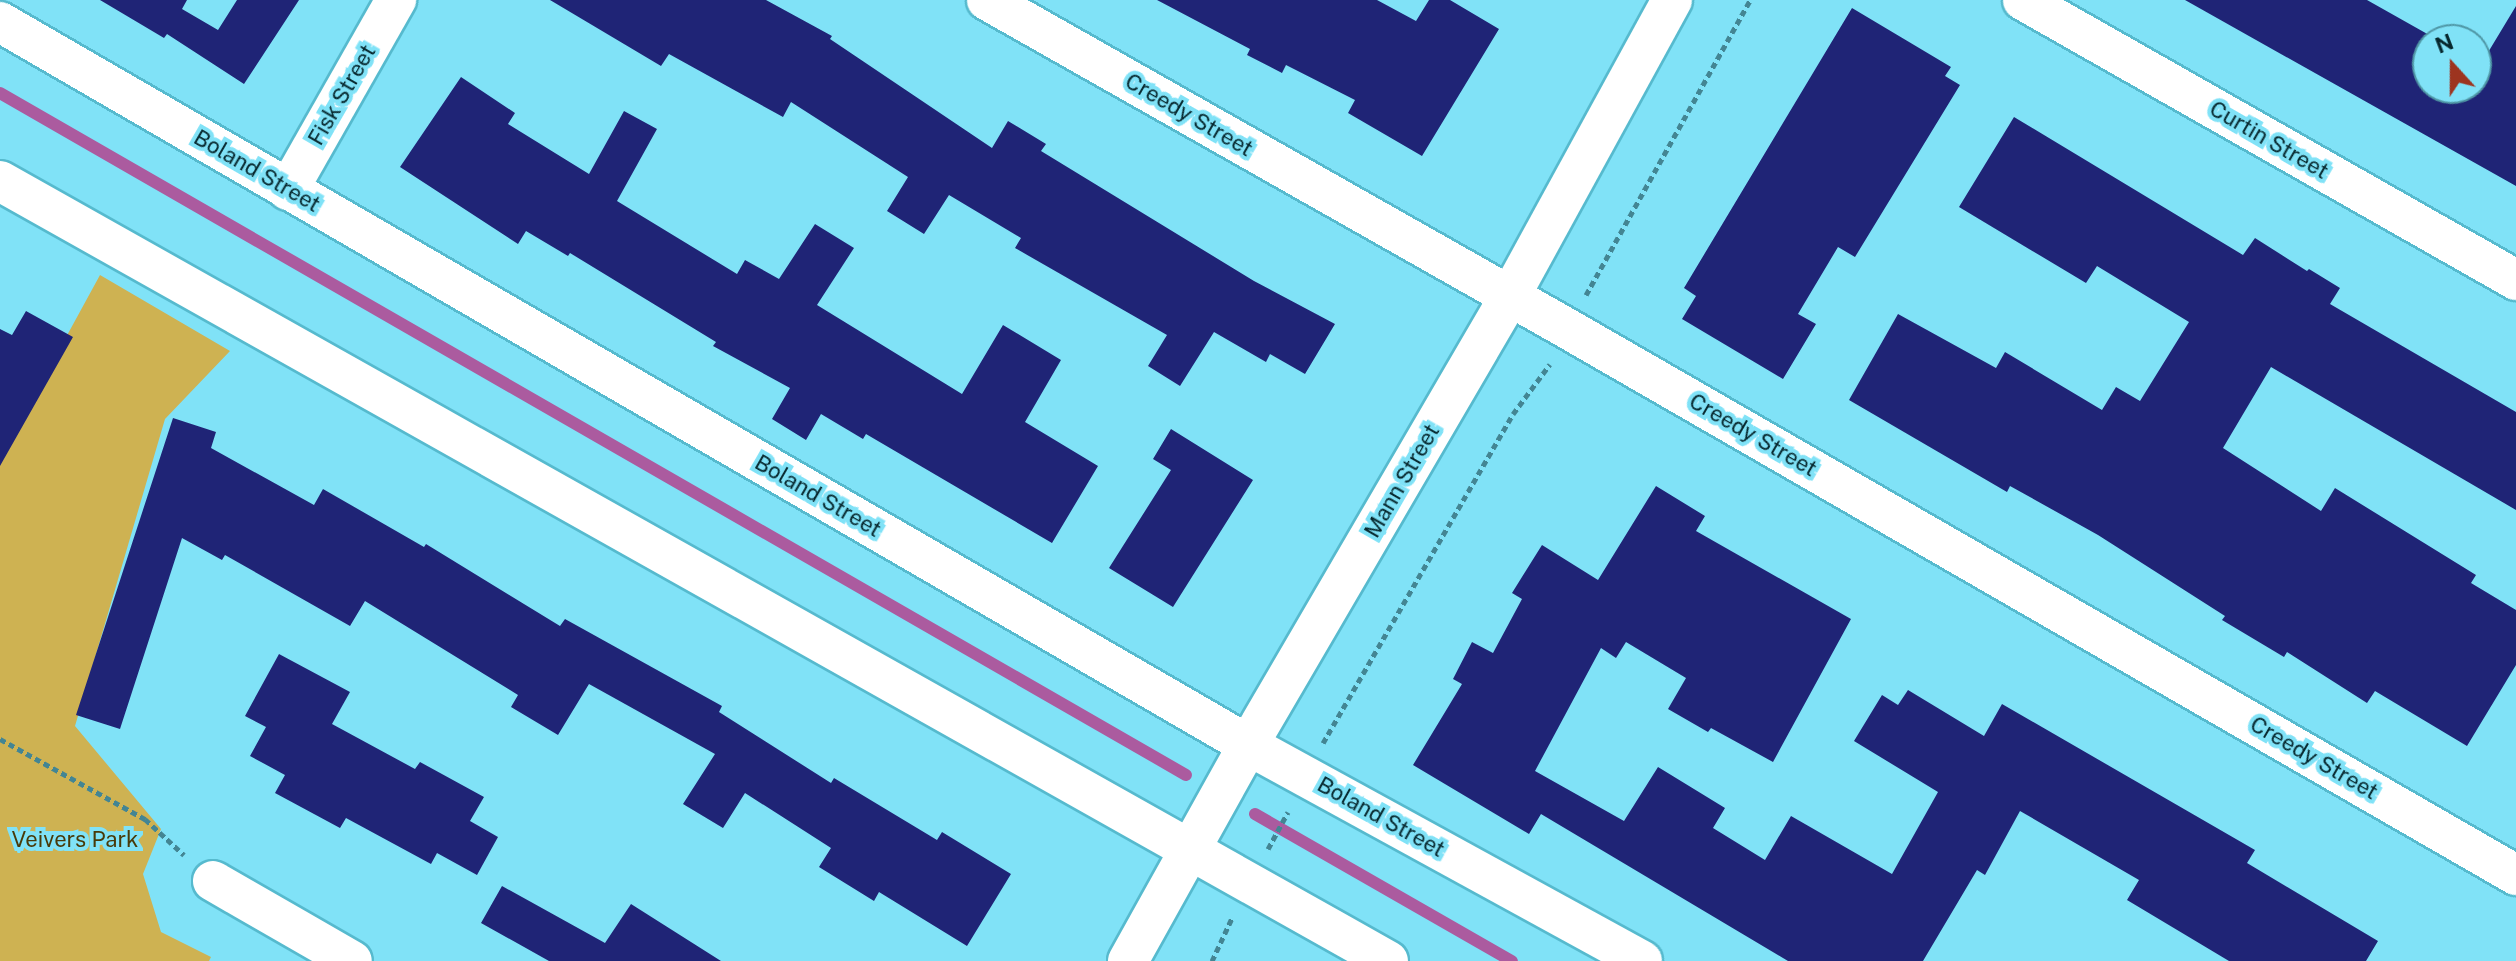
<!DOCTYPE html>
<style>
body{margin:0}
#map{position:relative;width:2516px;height:961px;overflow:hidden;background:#80e2f7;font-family:"Public Sans",sans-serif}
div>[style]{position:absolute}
.green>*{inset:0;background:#ceb252}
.stream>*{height:12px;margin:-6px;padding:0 6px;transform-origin:6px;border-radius:6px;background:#ab5b9f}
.building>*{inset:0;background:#1f2476}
.path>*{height:5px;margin-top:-2.5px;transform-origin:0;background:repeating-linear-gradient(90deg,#438593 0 6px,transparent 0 10px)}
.roads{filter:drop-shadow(2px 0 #56bace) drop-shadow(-2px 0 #56bace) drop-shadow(0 2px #56bace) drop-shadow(0 -2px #56bace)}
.minor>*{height:40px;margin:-20px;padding:0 20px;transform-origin:20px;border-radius:20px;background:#fff}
span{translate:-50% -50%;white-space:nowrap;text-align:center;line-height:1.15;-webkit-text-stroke:8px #80e2f7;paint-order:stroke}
.street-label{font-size:22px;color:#06272d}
.park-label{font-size:22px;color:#483a09}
.north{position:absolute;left:2412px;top:24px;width:80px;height:80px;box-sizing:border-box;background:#80e2f7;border:2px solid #4f97a6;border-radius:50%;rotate:339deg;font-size:22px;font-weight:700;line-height:32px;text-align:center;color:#06272d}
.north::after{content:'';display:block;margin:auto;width:28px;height:36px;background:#9d341f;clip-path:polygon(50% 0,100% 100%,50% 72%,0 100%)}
</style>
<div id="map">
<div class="green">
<div style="clip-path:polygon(100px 275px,230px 351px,165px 419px,75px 726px,161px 829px,143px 874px,161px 932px,211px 957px,209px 961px,0 961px,0 458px)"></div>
</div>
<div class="stream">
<div style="left:0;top:93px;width:1368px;rotate:29.9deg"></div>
<div style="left:1255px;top:814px;width:296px;rotate:29.8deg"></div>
</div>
<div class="building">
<div style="clip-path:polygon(100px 0,187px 0,182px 9px,218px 30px,237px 0,299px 0,244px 84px,167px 34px,164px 38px)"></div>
<div style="clip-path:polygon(550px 0,766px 0,832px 36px,830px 39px,992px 148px,1008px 121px,1046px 144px,1041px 151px,1254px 281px,1335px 324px,1305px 374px,1270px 354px,1266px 362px,1214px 332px,1180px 386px,1148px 366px,1167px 335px,1015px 248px,1021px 238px,949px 195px,924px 234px,887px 211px,908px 177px,791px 102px,783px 117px,669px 54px,661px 66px)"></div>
<div style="clip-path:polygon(1157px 0,1377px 0,1416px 21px,1429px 0,1450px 0,1499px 29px,1422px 156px,1348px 113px,1355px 100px,1286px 65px,1282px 73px,1247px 55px,1250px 49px)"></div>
<div style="clip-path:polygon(2185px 0,2367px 0,2438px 40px,2428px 40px,2428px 88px,2476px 88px,2476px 62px,2481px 64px,2516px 6px,2516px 186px)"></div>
<div style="clip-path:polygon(1852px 8px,1951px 67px,1945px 76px,1960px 85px,1855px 257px,1838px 247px,1798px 314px,1816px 324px,1783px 379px,1682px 319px,1696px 296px,1684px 288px)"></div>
<div style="clip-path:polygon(461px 77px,515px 113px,508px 124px,589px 174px,624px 111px,657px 129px,617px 201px,737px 274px,745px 260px,779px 279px,815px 224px,854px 248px,817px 305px,962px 394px,1003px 325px,1061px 360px,1025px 422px,1098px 466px,1052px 543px,866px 434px,863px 439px,821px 414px,806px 440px,772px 419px,790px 388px,713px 346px,716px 342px,570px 253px,568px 256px,526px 231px,518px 244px,400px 167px)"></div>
<div style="clip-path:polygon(2014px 117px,2243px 255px,2255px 238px,2307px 271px,2309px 269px,2340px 288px,2330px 304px,2516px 412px,2516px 510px,2271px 367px,2223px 448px,2321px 511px,2335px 488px,2476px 575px,2471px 583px,2516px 610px,2516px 665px,2467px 746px,2375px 691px,2367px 703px,2287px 652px,2284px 657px,2222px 620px,2225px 616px,2098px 535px,2010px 486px,2007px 492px,1849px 400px,1898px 314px,1996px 368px,2005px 352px,2102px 410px,2116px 387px,2140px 401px,2189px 322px,2097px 266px,2086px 283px,1959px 207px)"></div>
<div style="clip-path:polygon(26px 311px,73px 337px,0 466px,0 329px,12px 335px)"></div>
<div style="clip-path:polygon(173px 418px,216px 432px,211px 448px,314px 505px,323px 489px,424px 547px,426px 544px,560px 626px,565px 619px,722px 706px,719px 712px,831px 783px,834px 778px,937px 840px,942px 832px,1011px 874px,967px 946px,879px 892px,874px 901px,819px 867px,831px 848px,745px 793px,723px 828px,683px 804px,715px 754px,589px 684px,558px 735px,511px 707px,518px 695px,365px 601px,350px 626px,225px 555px,222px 560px,182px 538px,120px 729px,76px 715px)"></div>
<div style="clip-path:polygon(1171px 429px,1253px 480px,1173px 607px,1109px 568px,1171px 470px,1153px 459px)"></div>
<div style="clip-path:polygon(1656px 486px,1705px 516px,1696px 531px,1851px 619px,1773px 762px,1711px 728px,1708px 732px,1668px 709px,1686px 678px,1626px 642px,1616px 658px,1601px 648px,1535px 771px,1624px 821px,1658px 767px,1725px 808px,1713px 828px,1765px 860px,1791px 816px,1892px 874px,1938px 792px,1854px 741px,1882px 695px,1898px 705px,1908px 690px,1984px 736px,2002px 704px,2255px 850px,2247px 863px,2378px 941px,2366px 961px,2229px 961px,2127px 900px,2139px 880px,2020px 811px,1985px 875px,1977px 870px,1923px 961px,1788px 961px,1541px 814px,1529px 834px,1413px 765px,1462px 684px,1453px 679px,1472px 642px,1493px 653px,1522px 599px,1512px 593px,1542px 545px,1598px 580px)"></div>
<div style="clip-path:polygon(279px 654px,350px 692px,332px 724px,415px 769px,420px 762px,484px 797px,470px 821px,498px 837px,477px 875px,437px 853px,431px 864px,346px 818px,340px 828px,275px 793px,285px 775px,250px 756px,266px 727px,245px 716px)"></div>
<div style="clip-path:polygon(502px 886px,605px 943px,631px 904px,721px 961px,549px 961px,481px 923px)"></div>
</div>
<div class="path">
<div style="left:1586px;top:295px;width:338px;rotate:-60.9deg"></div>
<div style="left:0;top:739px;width:166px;rotate:28.9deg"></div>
<div style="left:145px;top:819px;width:53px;rotate:42.7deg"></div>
<div style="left:1323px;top:743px;width:380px;rotate:-60deg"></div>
<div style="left:1513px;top:414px;width:62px;rotate:-53.5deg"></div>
<div style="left:1268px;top:849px;width:42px;rotate:-61.6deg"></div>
<div style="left:1212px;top:961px;width:47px;rotate:-65.1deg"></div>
</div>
<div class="roads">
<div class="minor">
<div style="left:987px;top:0;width:668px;rotate:29.52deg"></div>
<div style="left:1568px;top:329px;width:1094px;rotate:29.94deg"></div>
<div style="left:2023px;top:0;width:567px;rotate:29.59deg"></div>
<div style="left:0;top:22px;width:1442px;rotate:30.08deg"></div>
<div style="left:1248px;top:745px;width:449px;rotate:28.7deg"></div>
<div style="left:0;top:181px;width:1592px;rotate:29.33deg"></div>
<div style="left:288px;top:190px;width:219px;rotate:-60.4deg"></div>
<div style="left:213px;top:881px;width:160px;rotate:29.9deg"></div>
<div style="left:1128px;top:961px;width:247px;rotate:-60.9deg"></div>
<div style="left:1248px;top:745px;width:520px;rotate:-59.74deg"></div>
<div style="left:1510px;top:296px;width:337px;rotate:-61.3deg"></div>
</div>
</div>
<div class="street-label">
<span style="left:342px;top:95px;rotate:-60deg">Fisk Street</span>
<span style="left:1189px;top:115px;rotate:30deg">Creedy Street</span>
<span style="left:2269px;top:140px;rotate:30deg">Curtin Street</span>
<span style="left:257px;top:171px;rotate:30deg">Boland Street</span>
<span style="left:1753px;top:435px;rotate:30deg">Creedy Street</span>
<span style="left:1402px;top:481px;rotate:-60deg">Mann Street</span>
<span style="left:818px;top:496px;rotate:30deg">Boland Street</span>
<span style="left:2314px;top:758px;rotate:30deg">Creedy Street</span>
<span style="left:1381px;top:817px;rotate:29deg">Boland Street</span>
</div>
<div class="park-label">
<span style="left:75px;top:840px">Veivers Park</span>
</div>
<div class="north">N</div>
</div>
